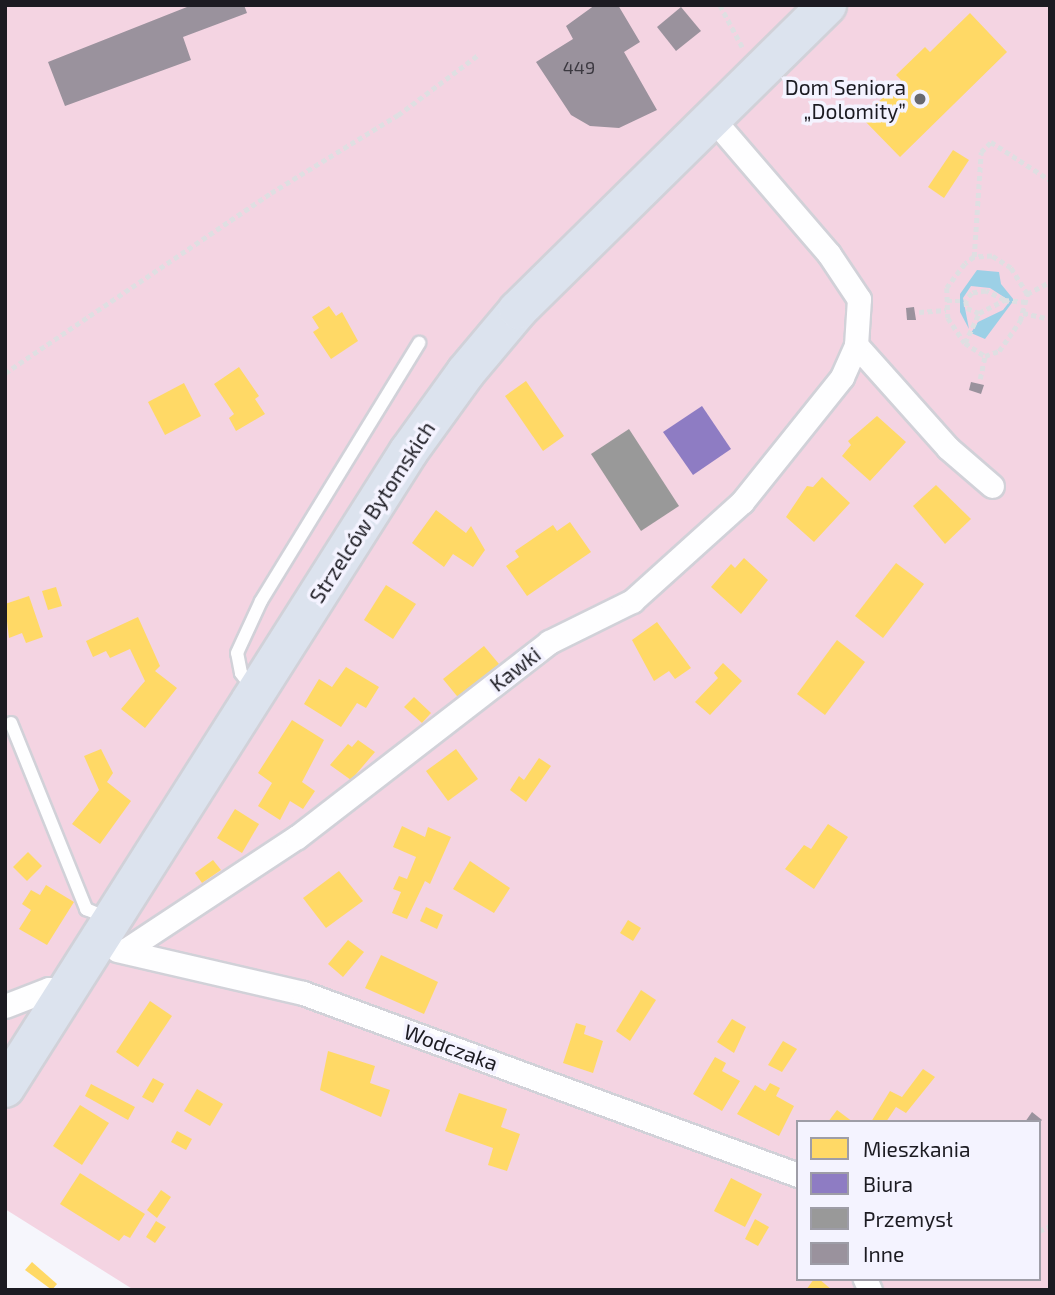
<!DOCTYPE html>
<meta charset="utf-8">
<style>
body{margin:0}
#map{position:relative;width:1055px;height:1295px;overflow:hidden;background:#f6f6fc;font-family:"Exo 2",sans-serif}
div>[style]{position:absolute}
.green>*{inset:0;background:#f4d4e2}
.water>*{inset:0;background:#9cd0e6}
.homes>*{inset:0;background:#ffd966}
.offices>*{inset:0;background:#8e7cc3}
.industry>*{inset:0;background:#999}
.building>*{inset:0;background:#9a929d}
.path>*{height:4.5px;margin-top:-2.25px;transform-origin:0;background:repeating-linear-gradient(90deg,#dfdfe2 0 5px,transparent 0 8.5px)}
.roads{filter:drop-shadow(2px 0 #d1d1d8) drop-shadow(-2px 0 #d1d1d8) drop-shadow(0 2px #d1d1d8) drop-shadow(0 -2px #d1d1d8)}
.lane>*{height:12px;margin:-6px;padding:0 6px;transform-origin:6px;border-radius:6px;background:#fefeff}
.street>*{height:23px;margin:-11.5px;padding:0 11.5px;transform-origin:11.5px;border-radius:11.5px;background:#fefeff}
.highway>*{height:38px;margin:-19px;padding:0 19px;transform-origin:19px;border-radius:19px;background:#dce3ee}
.dots>*{width:19px;height:19px;translate:-50% -50%;box-sizing:border-box;border:4px solid #f4f3ff;border-radius:50%}
span{translate:-50% -50%;white-space:nowrap;text-align:center;line-height:1.15;-webkit-text-stroke:7px #f4f3ff;paint-order:stroke}
.number-label{font-size:18px;color:#3c3941}
.number-label span{-webkit-text-stroke-width:0}
.poi-label{font-size:21px;color:#1c1b22}
.right{translate:-100% -50%;text-align:right}
.street-label{font-size:21px;color:#1c1b22}
.frame{position:absolute;inset:0;border:7px solid #1c1b22;pointer-events:none}
.legend{position:absolute;left:796px;top:1120px;width:245px;height:161px;box-sizing:border-box;background:#f4f3ff;border:2px solid #9e9da7;margin:0;padding:9px 12px;list-style:none;font-size:21px;color:#1c1b22}
.legend li{display:flex;align-items:center;gap:14px;height:35px}
.legend b{width:35px;border:2px solid #9e9da7}
</style>
<div id="map">
<div class="green">
<div style="clip-path:polygon(evenodd,5px 5px,1050px 5px,1050px 1290px,134px 1290px,5px 1209px,5px 5px,798px 1122px,1039px 1122px,1039px 1279px,798px 1279px,798px 1122px)"></div>
</div>
<div class="water">
<div style="clip-path:polygon(977px 270px,999px 272px,1001px 284px,1014px 300px,985px 339px,971px 333px,978px 322px,1003px 310px,1010px 301px,990px 288px,971px 286px,963px 298px,969px 329px,960px 312px,960px 294px)"></div>
</div>
<div class="homes">
<div style="clip-path:polygon(970px 13px,1007px 52px,900px 157px,862px 118px,901px 80px,896px 75px,925px 47px,930px 52px)"></div>
<div style="clip-path:polygon(953px 150px,969px 160px,944px 198px,928px 187px)"></div>
<div style="clip-path:polygon(329px 306px,336px 316px,342px 312px,358px 341px,331px 359px,313px 332px,319px 328px,312px 317px)"></div>
<div style="clip-path:polygon(239px 367px,259px 396px,255px 399px,265px 414px,236px 431px,229px 418px,234px 414px,214px 384px)"></div>
<div style="clip-path:polygon(526px 381px,564px 436px,543px 451px,505px 396px)"></div>
<div style="clip-path:polygon(184px 383px,201px 416px,165px 435px,148px 402px)"></div>
<div style="clip-path:polygon(877px 416px,906px 442px,870px 481px,842px 456px,851px 445px,848px 441px)"></div>
<div style="clip-path:polygon(822px 477px,850px 503px,814px 542px,786px 517px,807px 486px,813px 487px)"></div>
<div style="clip-path:polygon(936px 485px,971px 519px,945px 544px,913px 506px)"></div>
<div style="clip-path:polygon(436px 510px,466px 533px,471px 526px,485px 550px,473px 567px,453px 554px,444px 567px,412px 543px)"></div>
<div style="clip-path:polygon(570px 522px,591px 552px,527px 596px,506px 566px,519px 557px,515px 551px,553px 525px,557px 531px)"></div>
<div style="clip-path:polygon(744px 558px,768px 580px,741px 614px,711px 587px,731px 564px,735px 568px)"></div>
<div style="clip-path:polygon(896px 563px,924px 584px,883px 638px,855px 616px)"></div>
<div style="clip-path:polygon(386px 585px,416px 604px,393px 639px,364px 620px)"></div>
<div style="clip-path:polygon(56px 587px,62px 606px,48px 610px,42px 591px)"></div>
<div style="clip-path:polygon(29px 596px,43px 637px,26px 643px,22px 633px,9px 638px,5px 604px)"></div>
<div style="clip-path:polygon(138px 617px,160px 666px,155px 671px,177px 688px,145px 728px,121px 709px,145px 681px,130px 649px,110px 658px,106px 651px,93px 657px,86px 641px)"></div>
<div style="clip-path:polygon(657px 622px,691px 668px,675px 679px,669px 671px,654px 681px,632px 640px)"></div>
<div style="clip-path:polygon(837px 640px,865px 662px,825px 715px,797px 694px)"></div>
<div style="clip-path:polygon(484px 646px,499px 664px,461px 701px,443px 679px)"></div>
<div style="clip-path:polygon(723px 663px,742px 681px,710px 715px,695px 702px,718px 678px,714px 673px)"></div>
<div style="clip-path:polygon(346px 667px,379px 687px,366px 708px,357px 703px,341px 727px,304px 704px,319px 679px,332px 687px)"></div>
<div style="clip-path:polygon(414px 697px,431px 713px,422px 723px,404px 707px)"></div>
<div style="clip-path:polygon(292px 720px,324px 740px,302px 782px,315px 791px,303px 809px,290px 801px,280px 820px,258px 806px,272px 783px,258px 773px)"></div>
<div style="clip-path:polygon(358px 740px,375px 752px,351px 780px,330px 765px,348px 744px,352px 747px)"></div>
<div style="clip-path:polygon(101px 749px,113px 773px,107px 782px,131px 801px,100px 844px,72px 824px,99px 790px,84px 756px)"></div>
<div style="clip-path:polygon(456px 749px,478px 779px,448px 801px,426px 771px)"></div>
<div style="clip-path:polygon(539px 758px,551px 766px,526px 802px,510px 790px,519px 776px,524px 780px)"></div>
<div style="clip-path:polygon(235px 809px,259px 824px,242px 853px,217px 838px)"></div>
<div style="clip-path:polygon(828px 824px,848px 837px,814px 889px,785px 869px,804px 845px,811px 849px)"></div>
<div style="clip-path:polygon(402px 826px,425px 837px,428px 827px,451px 837px,430px 884px,425px 881px,407px 919px,392px 913px,401px 892px,393px 889px,399px 876px,407px 879px,416px 857px,393px 847px)"></div>
<div style="clip-path:polygon(28px 852px,42px 866px,27px 881px,13px 867px)"></div>
<div style="clip-path:polygon(213px 860px,221px 870px,202px 883px,195px 873px)"></div>
<div style="clip-path:polygon(470px 861px,510px 888px,494px 913px,453px 889px)"></div>
<div style="clip-path:polygon(339px 871px,363px 901px,326px 928px,303px 898px)"></div>
<div style="clip-path:polygon(46px 885px,74px 902px,47px 945px,19px 929px,31px 910px,22px 904px,31px 890px,40px 895px)"></div>
<div style="clip-path:polygon(426px 907px,443px 915px,437px 929px,420px 921px)"></div>
<div style="clip-path:polygon(628px 920px,641px 928px,633px 941px,620px 933px)"></div>
<div style="clip-path:polygon(348px 940px,364px 952px,343px 977px,328px 964px)"></div>
<div style="clip-path:polygon(381px 955px,438px 982px,424px 1014px,365px 988px)"></div>
<div style="clip-path:polygon(641px 990px,656px 1000px,630px 1041px,616px 1031px)"></div>
<div style="clip-path:polygon(150px 1001px,172px 1016px,138px 1067px,116px 1052px)"></div>
<div style="clip-path:polygon(732px 1019px,746px 1027px,734px 1053px,717px 1042px)"></div>
<div style="clip-path:polygon(576px 1023px,586px 1026px,584px 1034px,603px 1041px,593px 1073px,563px 1063px)"></div>
<div style="clip-path:polygon(783px 1041px,797px 1049px,782px 1072px,768px 1065px)"></div>
<div style="clip-path:polygon(328px 1051px,375px 1066px,370px 1083px,390px 1090px,381px 1117px,320px 1090px)"></div>
<div style="clip-path:polygon(715px 1057px,726px 1063px,722px 1071px,740px 1081px,722px 1111px,693px 1094px)"></div>
<div style="clip-path:polygon(923px 1069px,935px 1077px,906px 1113px,896px 1107px,886px 1122px,871px 1122px,890px 1091px,902px 1097px)"></div>
<div style="clip-path:polygon(153px 1078px,164px 1084px,153px 1103px,142px 1097px)"></div>
<div style="clip-path:polygon(770px 1083px,780px 1088px,776px 1096px,794px 1106px,779px 1136px,737px 1114px,755px 1085px,765px 1091px)"></div>
<div style="clip-path:polygon(91px 1084px,135px 1107px,128px 1120px,85px 1096px)"></div>
<div style="clip-path:polygon(197px 1089px,223px 1104px,210px 1126px,184px 1111px)"></div>
<div style="clip-path:polygon(459px 1093px,507px 1109px,501px 1127px,520px 1134px,507px 1171px,488px 1165px,493px 1148px,445px 1131px)"></div>
<div style="clip-path:polygon(80px 1105px,109px 1123px,82px 1165px,53px 1146px)"></div>
<div style="clip-path:polygon(837px 1110px,853px 1122px,828px 1122px)"></div>
<div style="clip-path:polygon(177px 1131px,192px 1139px,186px 1150px,171px 1142px)"></div>
<div style="clip-path:polygon(80px 1173px,145px 1214px,130px 1238px,124px 1235px,119px 1241px,60px 1204px)"></div>
<div style="clip-path:polygon(731px 1178px,762px 1194px,745px 1227px,714px 1211px)"></div>
<div style="clip-path:polygon(161px 1190px,171px 1197px,157px 1218px,147px 1210px)"></div>
<div style="clip-path:polygon(755px 1219px,769px 1227px,758px 1246px,745px 1239px)"></div>
<div style="clip-path:polygon(156px 1221px,166px 1227px,155px 1243px,146px 1237px)"></div>
<div style="clip-path:polygon(32px 1262px,57px 1284px,52px 1290px,25px 1270px)"></div>
<div style="clip-path:polygon(814px 1279px,819px 1279px,832px 1290px,806px 1290px)"></div>
</div>
<div class="offices">
<div style="clip-path:polygon(702px 406px,731px 449px,693px 475px,663px 432px)"></div>
</div>
<div class="industry">
<div style="clip-path:polygon(629px 429px,679px 506px,641px 531px,591px 454px)"></div>
</div>
<div class="building">
<div style="clip-path:polygon(192px 5px,244px 5px,247px 13px,183px 37px,191px 60px,65px 106px,48px 62px)"></div>
<div style="clip-path:polygon(595px 5px,618px 5px,640px 42px,624px 52px,657px 110px,619px 128px,590px 126px,571px 115px,536px 62px,573px 39px,566px 26px)"></div>
<div style="clip-path:polygon(681px 7px,701px 31px,676px 51px,657px 27px)"></div>
<div style="clip-path:polygon(914px 307px,916px 320px,907px 320px,906px 308px)"></div>
<div style="clip-path:polygon(971px 382px,984px 385px,981px 394px,969px 390px)"></div>
<div style="clip-path:polygon(1032px 1112px,1042px 1120px,1040px 1122px,1025px 1122px)"></div>
</div>
<div class="path">
<div style="left:720px;top:5px;width:49px;rotate:61.9deg"></div>
<div style="left:974px;top:257px;width:105px;rotate:-86.2deg"></div>
<div style="left:981px;top:152px;width:14px;rotate:-45deg"></div>
<div style="left:991px;top:142px;width:70px;rotate:32.8deg"></div>
<div style="left:1027px;top:294px;width:26px;rotate:-28deg"></div>
<div style="left:1004px;top:300px;width:22px;rotate:5deg"></div>
<div style="left:947px;top:301px;width:19px"></div>
<div style="left:919px;top:312px;width:27px;rotate:-4deg"></div>
<div style="left:1023px;top:313px;width:24px;rotate:12deg"></div>
<div style="left:965px;top:343px;width:33px;rotate:-65deg"></div>
<div style="left:979px;top:313px;width:28px;rotate:-27deg"></div>
<div style="left:1004px;top:300px;width:20px;rotate:-153deg"></div>
<div style="left:986px;top:291px;width:14px;rotate:172deg"></div>
<div style="left:972px;top:293px;width:10px;rotate:127deg"></div>
<div style="left:966px;top:301px;width:7px;rotate:82deg"></div>
<div style="left:967px;top:308px;width:13px;rotate:23deg"></div>
<div style="left:5px;top:373px;width:321px;rotate:-34.1deg"></div>
<div style="left:271px;top:193px;width:149px;rotate:-31.6deg"></div>
<div style="left:398px;top:115px;width:100px;rotate:-36.9deg"></div>
<div style="left:980px;top:379px;width:24px;rotate:-78deg"></div>
<div style="left:985px;top:356px;width:15px;rotate:-20deg"></div>
<div style="left:999px;top:351px;width:37px;rotate:-55deg"></div>
<div style="left:1020px;top:321px;width:28px;rotate:-75deg"></div>
<div style="left:1027px;top:294px;width:31px;rotate:-122deg"></div>
<div style="left:1011px;top:268px;width:22px;rotate:-148deg"></div>
<div style="left:992px;top:256px;width:18px;rotate:177deg"></div>
<div style="left:974px;top:257px;width:11px;rotate:142deg"></div>
<div style="left:965px;top:264px;width:30px;rotate:127deg"></div>
<div style="left:947px;top:288px;width:30px;rotate:88deg"></div>
<div style="left:948px;top:318px;width:30px;rotate:56deg"></div>
<div style="left:965px;top:343px;width:24px;rotate:33deg"></div>
<div style="left:1039px;top:1231px;width:12px;rotate:-24deg"></div>
</div>
<div class="roads">
<div class="lane">
<div style="left:253px;top:689px;width:20px;rotate:-127deg"></div>
<div style="left:241px;top:673px;width:20px;rotate:-101deg"></div>
<div style="left:237px;top:653px;width:57px;rotate:-65.2deg"></div>
<div style="left:261px;top:601px;width:303px;rotate:-58.5deg"></div>
<div style="left:11px;top:723px;width:201px;rotate:68deg"></div>
<div style="left:86px;top:909px;width:23px;rotate:23deg"></div>
</div>
<div class="street">
<div style="left:856px;top:345px;width:138px;rotate:48.2deg"></div>
<div style="left:948px;top:448px;width:58px;rotate:40.8deg"></div>
<div style="left:127px;top:949px;width:204px;rotate:-33.4deg"></div>
<div style="left:297px;top:837px;width:319px;rotate:-37.7deg"></div>
<div style="left:549px;top:642px;width:93px;rotate:-26.3deg"></div>
<div style="left:632px;top:601px;width:148px;rotate:-42deg"></div>
<div style="left:742px;top:502px;width:160px;rotate:-51.3deg"></div>
<div style="left:842px;top:377px;width:35px;rotate:-66deg"></div>
<div style="left:856px;top:345px;width:46px;rotate:-86.3deg"></div>
<div style="left:859px;top:299px;width:54px;rotate:-123.7deg"></div>
<div style="left:829px;top:254px;width:179px;rotate:-130.7deg"></div>
<div style="left:117px;top:950px;width:191px;rotate:13deg"></div>
<div style="left:303px;top:993px;width:527px;rotate:20.19deg"></div>
<div style="left:5px;top:1006px;width:47px;rotate:-21.1deg"></div>
<div style="left:49px;top:989px;width:16px;rotate:18deg"></div>
<div style="left:865px;top:1279px;width:12px;rotate:66deg"></div>
</div>
<div class="highway">
<div style="left:5px;top:1088px;width:754px;rotate:-57.62deg"></div>
<div style="left:409px;top:451px;width:97px;rotate:-54.2deg"></div>
<div style="left:466px;top:372px;width:81px;rotate:-50deg"></div>
<div style="left:518px;top:310px;width:434px;rotate:-44.6deg"></div>
</div>
</div>
<div class="dots">
<div style="left:920px;top:99px;background:#68686e"></div>
</div>
<div class="number-label">
<span style="left:579px;top:67px">449</span>
</div>
<div class="poi-label">
<span class="right" style="left:906px;top:99px">Dom Seniora<br>„Dolomity”</span>
</div>
<div class="street-label">
<span style="left:372px;top:512px;rotate:-57deg">Strzelców Bytomskich</span>
<span style="left:515px;top:669px;rotate:-38deg">Kawki</span>
<span style="left:451px;top:1047px;rotate:20deg">Wodczaka</span>
</div>
<div class="frame"></div>
<ul class="legend">
<li><b style="height:19px;background:#ffd966"></b>Mieszkania</li>
<li><b style="height:19px;background:#8e7cc3"></b>Biura</li>
<li><b style="height:19px;background:#999"></b>Przemysł</li>
<li><b style="height:19px;background:#9a929d"></b>Inne</li>
</ul>
</div>
